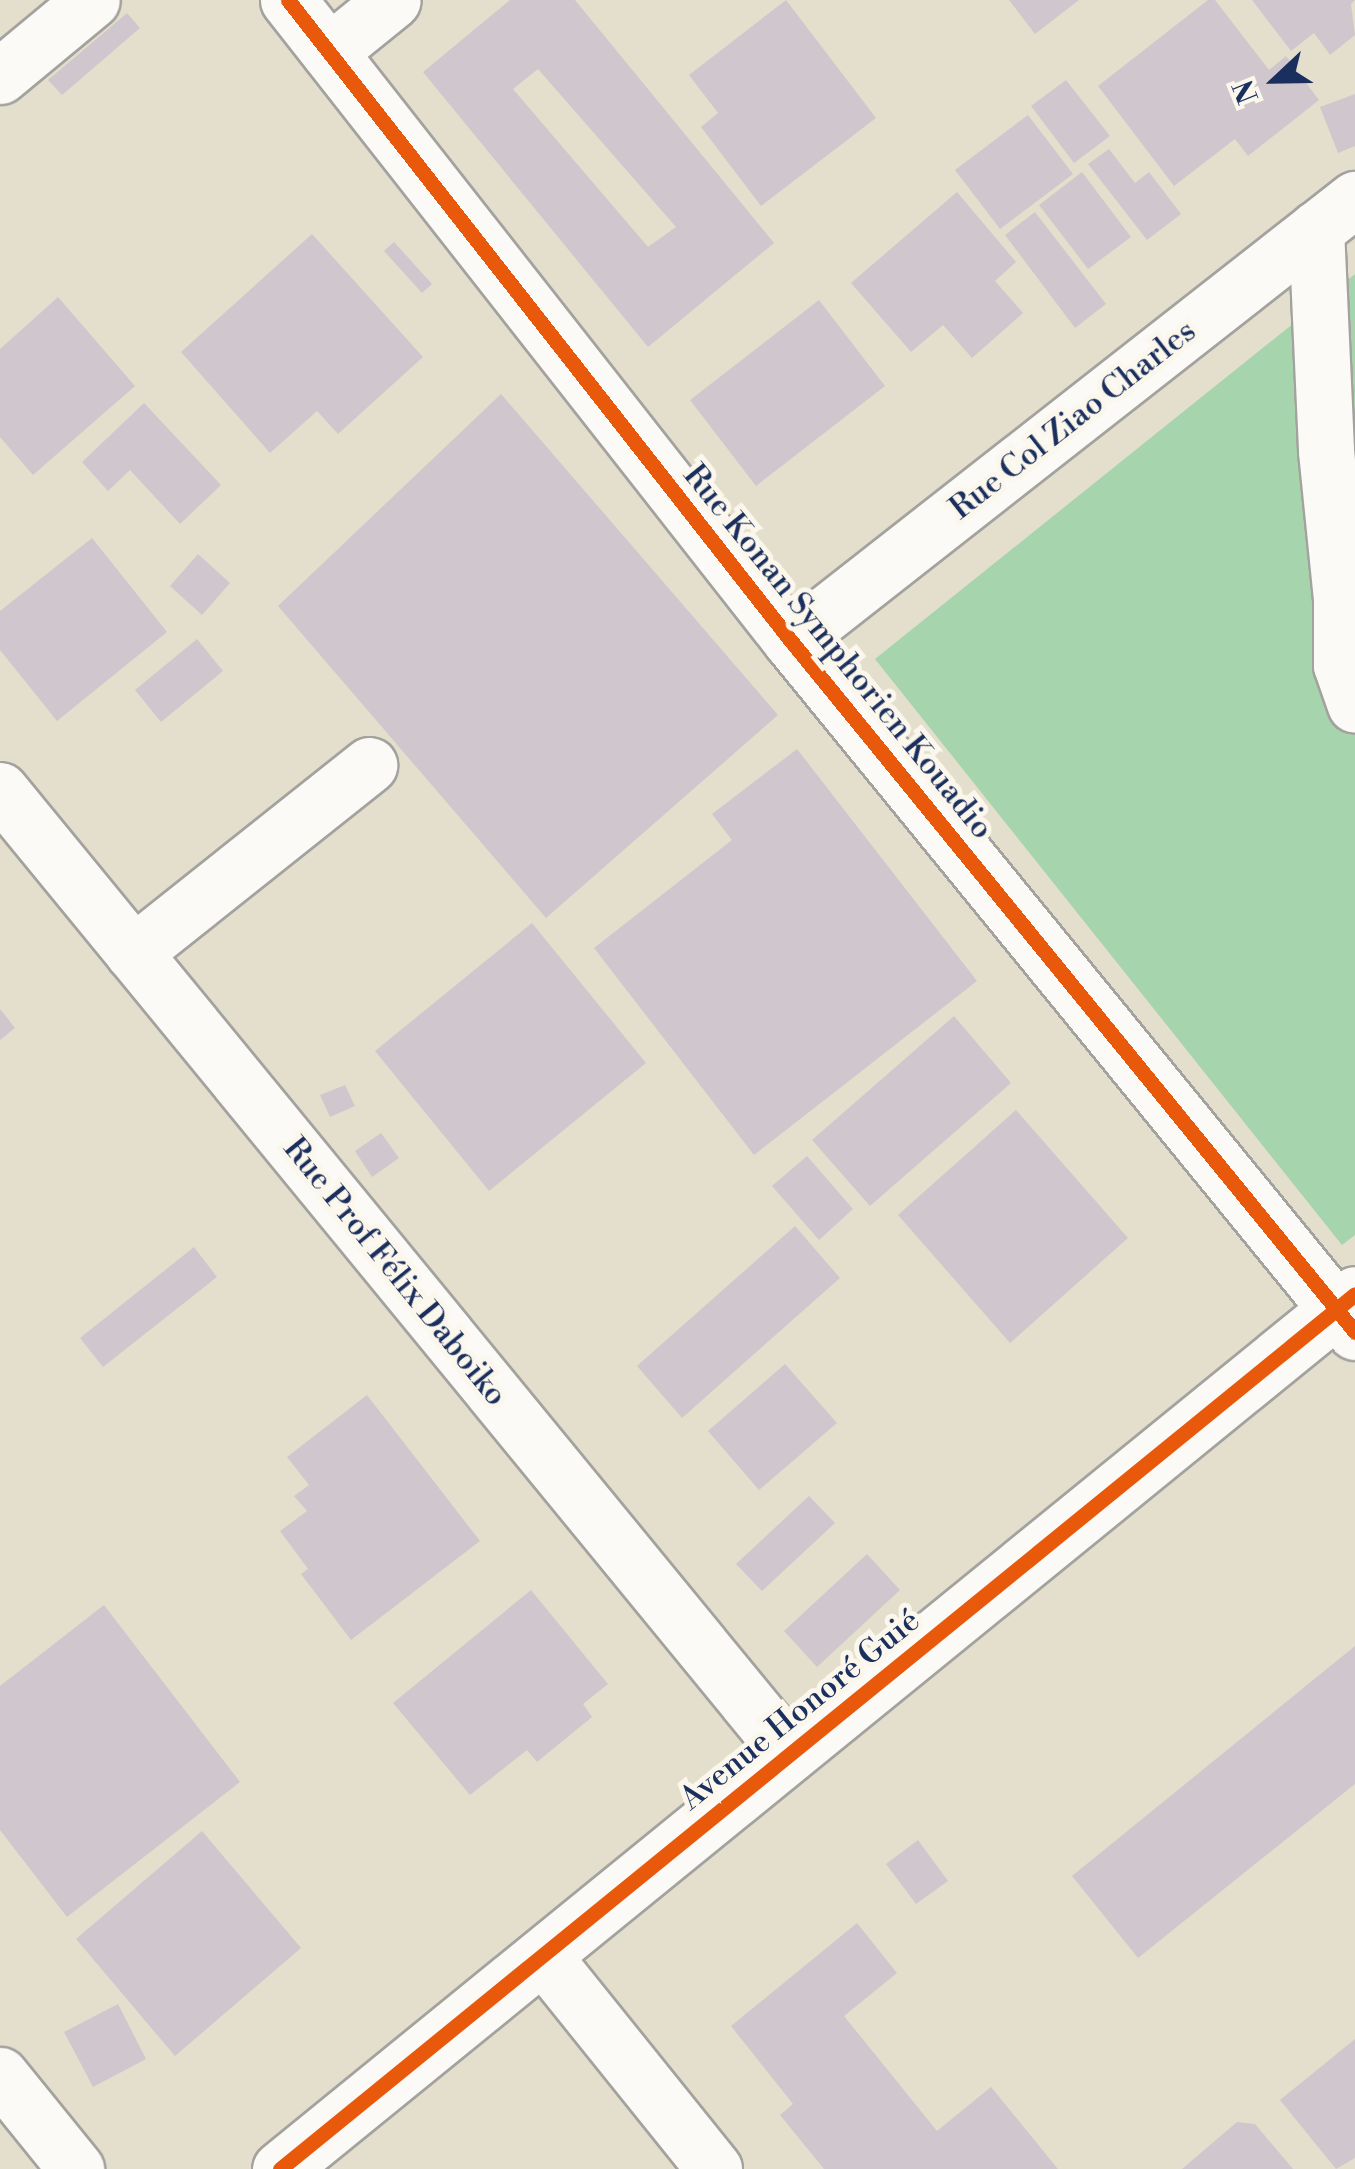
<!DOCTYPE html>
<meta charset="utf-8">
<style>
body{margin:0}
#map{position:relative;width:1355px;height:2169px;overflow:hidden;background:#e4decc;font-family:"Libre Bodoni",serif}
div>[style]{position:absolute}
.green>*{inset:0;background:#a6d4ac}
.building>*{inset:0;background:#cfc7cd}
.roads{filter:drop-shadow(2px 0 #a3a29e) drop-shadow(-2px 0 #a3a29e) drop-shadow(0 2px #a3a29e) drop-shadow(0 -2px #a3a29e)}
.minor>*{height:55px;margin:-27.5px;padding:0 27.5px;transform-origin:27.5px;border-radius:27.5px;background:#fbfaf7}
.cycleway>*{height:15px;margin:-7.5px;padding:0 7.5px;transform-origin:7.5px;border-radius:7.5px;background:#e8590c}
span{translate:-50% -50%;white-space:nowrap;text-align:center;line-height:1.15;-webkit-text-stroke:10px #fbf7ec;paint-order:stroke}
.street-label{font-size:32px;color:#1b2f5e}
.north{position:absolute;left:1225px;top:30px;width:100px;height:100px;-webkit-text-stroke:8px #fbf7ec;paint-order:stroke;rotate:248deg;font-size:28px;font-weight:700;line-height:40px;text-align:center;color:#1b2f5e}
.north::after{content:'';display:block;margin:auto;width:35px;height:45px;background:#1b2f5e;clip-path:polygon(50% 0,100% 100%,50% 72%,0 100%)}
</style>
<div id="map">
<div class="green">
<div style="clip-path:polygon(1355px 274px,1355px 1235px,1342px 1245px,875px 659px)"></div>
</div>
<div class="building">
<div style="clip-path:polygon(evenodd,510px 0,575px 0,774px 243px,648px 347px,423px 72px,510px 0,538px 69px,676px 227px,648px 247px,513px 89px,538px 69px)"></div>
<div style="clip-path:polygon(786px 0,876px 118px,761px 206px,701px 127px,718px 113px,689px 75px)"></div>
<div style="clip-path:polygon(1009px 0,1079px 0,1035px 34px)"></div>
<div style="clip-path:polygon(1208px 0,1215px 0,1269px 70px,1286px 56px,1319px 100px,1248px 156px,1235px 139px,1174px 186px,1098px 86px)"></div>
<div style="clip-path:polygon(1252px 0,1355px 0,1351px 4px,1355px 35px,1330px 55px,1314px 33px,1291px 51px)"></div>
<div style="clip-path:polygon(127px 13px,140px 28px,62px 95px,48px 80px)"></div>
<div style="clip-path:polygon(1066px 80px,1110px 136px,1074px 163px,1031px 106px)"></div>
<div style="clip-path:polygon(1355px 94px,1355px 146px,1338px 153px,1320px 107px)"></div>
<div style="clip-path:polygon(1028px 115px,1073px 174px,1000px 229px,955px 170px)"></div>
<div style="clip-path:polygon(1109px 149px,1135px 183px,1149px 172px,1181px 214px,1147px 240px,1088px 164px)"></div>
<div style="clip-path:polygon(1082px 172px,1131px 237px,1088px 269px,1039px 205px)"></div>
<div style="clip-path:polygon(957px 192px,1016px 262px,995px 281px,1023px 313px,972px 358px,943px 325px,911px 352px,851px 283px)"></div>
<div style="clip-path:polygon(1035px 212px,1106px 304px,1075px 328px,1005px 235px)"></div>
<div style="clip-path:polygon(312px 234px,423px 357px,338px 434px,317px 411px,270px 453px,181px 352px)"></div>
<div style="clip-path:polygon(394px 242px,432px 284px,422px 293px,384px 251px)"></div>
<div style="clip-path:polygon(58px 297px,135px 386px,33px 475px,0 437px,0 349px)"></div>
<div style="clip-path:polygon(819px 300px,885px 386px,756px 486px,690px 400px)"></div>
<div style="clip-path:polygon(501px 394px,778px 715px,546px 918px,278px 606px)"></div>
<div style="clip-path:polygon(144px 403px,221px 485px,180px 524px,130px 470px,108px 491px,82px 462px)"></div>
<div style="clip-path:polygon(92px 538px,167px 632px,57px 721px,0 650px,0 611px)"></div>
<div style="clip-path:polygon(198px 554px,230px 583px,202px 615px,170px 586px)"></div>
<div style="clip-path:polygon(197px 639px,223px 671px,161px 722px,135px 690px)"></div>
<div style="clip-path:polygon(797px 749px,977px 981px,754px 1155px,594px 948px,732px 840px,712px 814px)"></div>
<div style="clip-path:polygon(532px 923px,646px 1063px,489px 1191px,375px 1051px)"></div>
<div style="clip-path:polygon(0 1009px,15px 1028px,0 1040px)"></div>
<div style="clip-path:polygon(954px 1016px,1011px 1083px,870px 1206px,812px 1140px)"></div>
<div style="clip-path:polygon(345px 1085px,355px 1106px,330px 1117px,320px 1095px)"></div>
<div style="clip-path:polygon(1016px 1110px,1128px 1238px,1010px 1343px,898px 1215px)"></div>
<div style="clip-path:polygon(381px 1133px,399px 1158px,372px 1177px,355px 1151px)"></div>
<div style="clip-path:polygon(807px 1156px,853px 1209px,819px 1240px,772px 1186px)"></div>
<div style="clip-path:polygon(795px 1226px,840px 1278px,682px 1418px,637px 1366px)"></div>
<div style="clip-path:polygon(194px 1247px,217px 1277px,103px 1367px,80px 1338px)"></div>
<div style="clip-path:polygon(785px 1364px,837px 1423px,759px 1490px,708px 1431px)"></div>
<div style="clip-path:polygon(367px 1395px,480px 1541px,351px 1640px,301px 1574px,308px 1569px,280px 1531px,307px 1511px,294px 1496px,309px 1485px,287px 1457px)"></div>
<div style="clip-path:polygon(809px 1496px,835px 1523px,762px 1591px,736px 1564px)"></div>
<div style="clip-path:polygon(867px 1554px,900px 1590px,817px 1667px,784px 1631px)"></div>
<div style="clip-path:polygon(531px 1590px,608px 1684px,583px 1704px,592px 1717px,537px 1762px,527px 1750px,470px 1795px,393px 1703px)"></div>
<div style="clip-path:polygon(104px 1605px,240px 1782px,67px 1917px,0 1830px,0 1686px)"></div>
<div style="clip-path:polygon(1355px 1646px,1355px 1784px,1138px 1958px,1072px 1876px)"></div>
<div style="clip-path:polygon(202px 1831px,301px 1948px,175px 2056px,76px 1939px)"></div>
<div style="clip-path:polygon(918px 1840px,948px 1881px,916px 1904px,886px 1864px)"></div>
<div style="clip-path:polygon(857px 1923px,897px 1973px,844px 2016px,937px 2131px,991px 2087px,1058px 2169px,824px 2169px,780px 2115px,793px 2104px,731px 2026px)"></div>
<div style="clip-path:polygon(118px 2004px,146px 2059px,93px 2087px,64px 2032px)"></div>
<div style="clip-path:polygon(1355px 2039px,1355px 2158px,1336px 2169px,1280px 2100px)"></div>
<div style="clip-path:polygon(1237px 2122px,1255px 2124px,1293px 2169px,1182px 2169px)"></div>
</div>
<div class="roads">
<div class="minor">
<div style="left:288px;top:0;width:815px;rotate:51.88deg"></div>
<div style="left:791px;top:641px;width:892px;rotate:50.78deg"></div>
<div style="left:329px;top:52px;width:82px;rotate:-39.1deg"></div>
<div style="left:0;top:76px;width:119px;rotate:-39.6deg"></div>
<div style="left:1316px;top:229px;width:222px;rotate:87.4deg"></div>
<div style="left:1326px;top:451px;width:149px;rotate:84.2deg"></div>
<div style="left:1341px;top:599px;width:66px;rotate:90deg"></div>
<div style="left:1341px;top:665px;width:42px;rotate:70.7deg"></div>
<div style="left:791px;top:641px;width:717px;rotate:-38.09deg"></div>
<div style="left:0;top:790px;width:1246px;rotate:50.67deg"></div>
<div style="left:133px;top:953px;width:302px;rotate:-38.5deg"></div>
<div style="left:543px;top:1956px;width:273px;rotate:51.2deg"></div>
<div style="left:0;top:2075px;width:121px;rotate:51deg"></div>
<div style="left:280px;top:2169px;width:1386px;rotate:-39.14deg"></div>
</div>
</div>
<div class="cycleway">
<div style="left:288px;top:0;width:815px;rotate:51.88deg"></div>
<div style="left:791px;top:641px;width:892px;rotate:50.78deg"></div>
<div style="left:280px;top:2169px;width:1386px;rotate:-39.14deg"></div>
</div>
<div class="street-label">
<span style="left:1073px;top:420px;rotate:-38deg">Rue Col Ziao Charles</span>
<span style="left:838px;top:652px;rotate:51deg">Rue Konan Symphorien Kouadio</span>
<span style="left:395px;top:1272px;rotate:51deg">Rue Prof Félix Daboiko</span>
<span style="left:800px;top:1710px;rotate:-39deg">Avenue Honoré Guié</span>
</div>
<div class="north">N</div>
</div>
